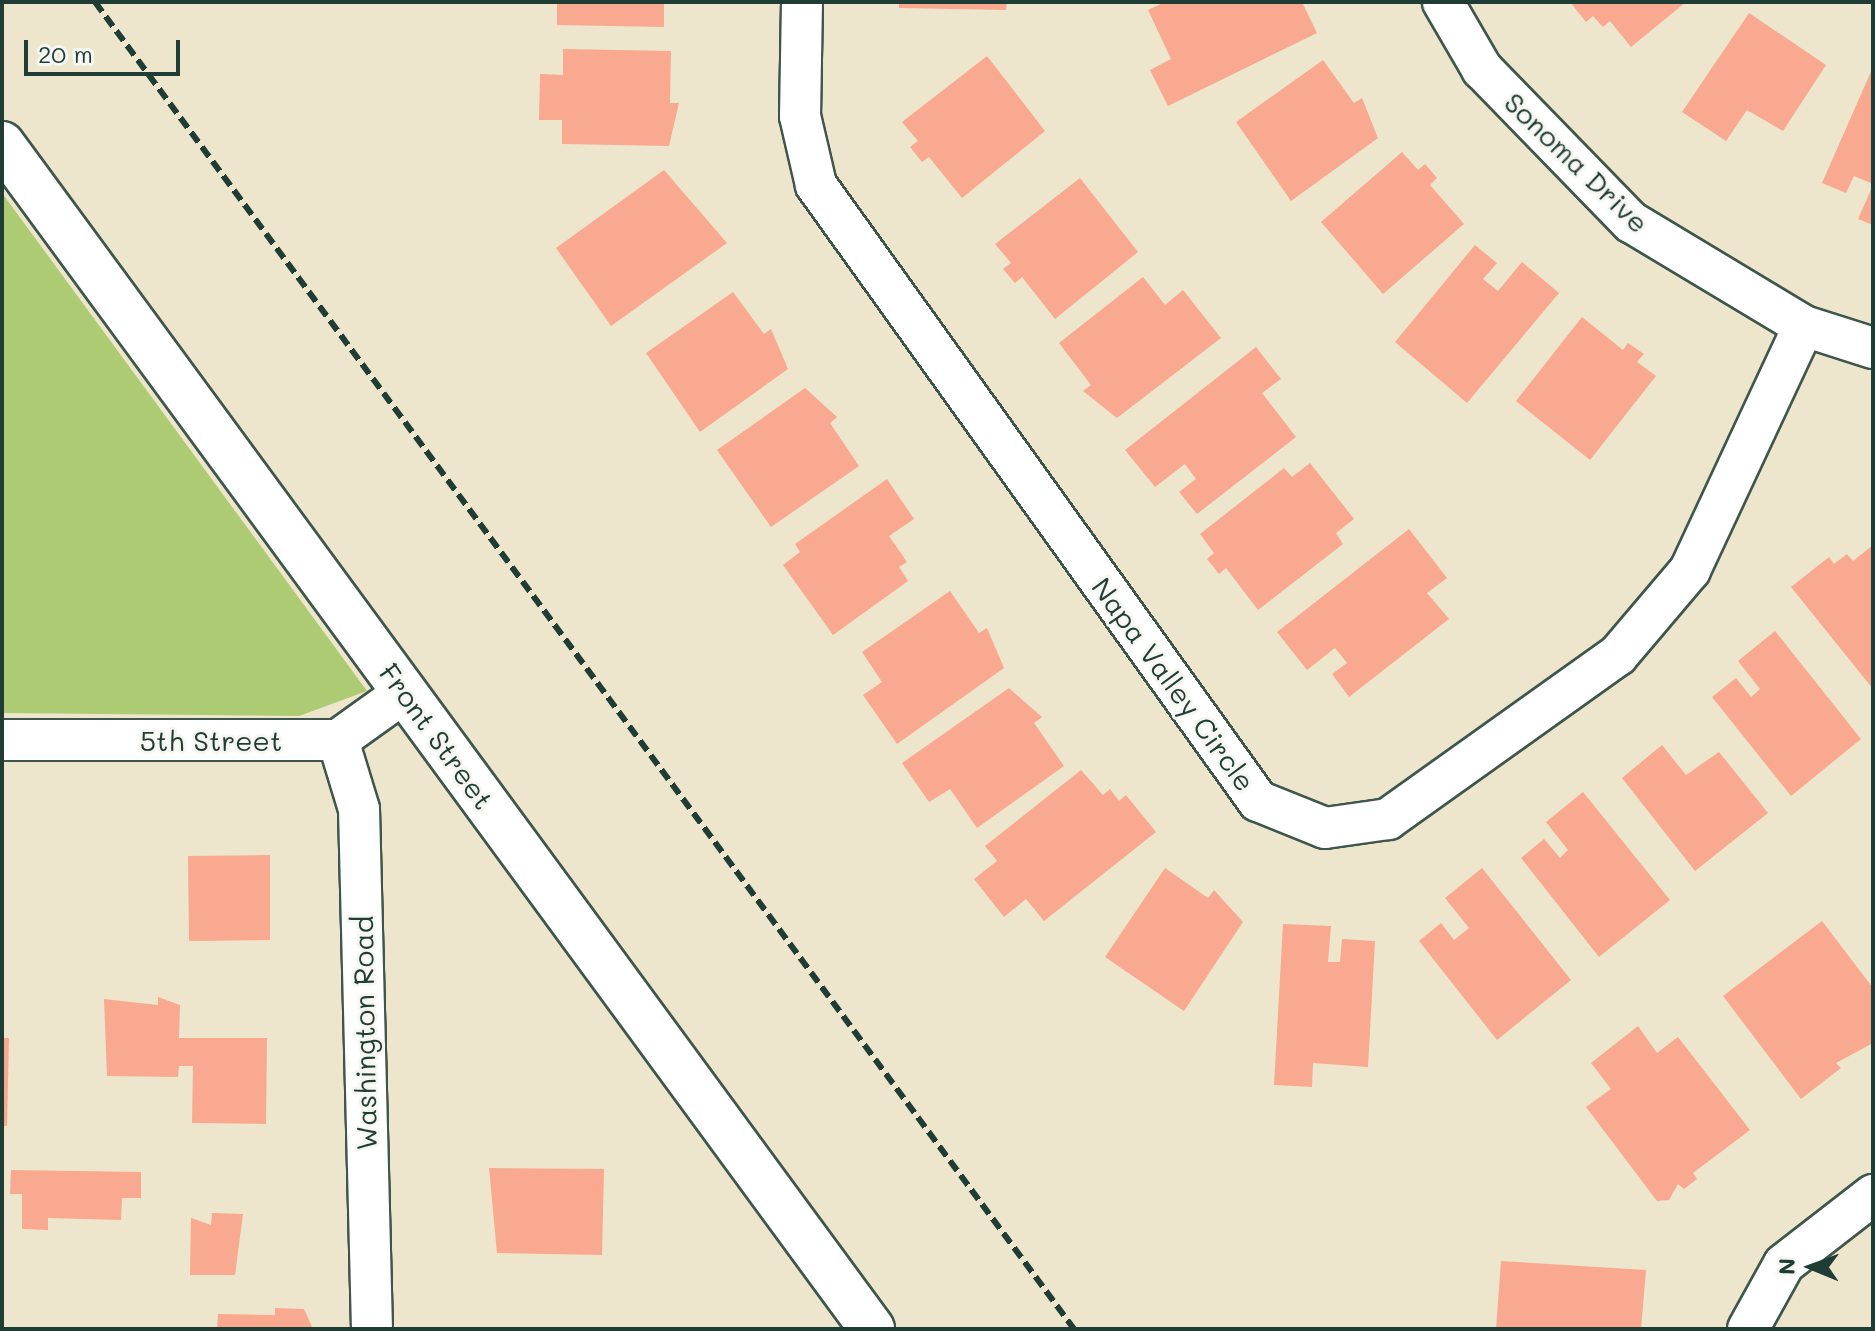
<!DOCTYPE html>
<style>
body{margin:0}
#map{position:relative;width:1875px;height:1331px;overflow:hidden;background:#ede6cc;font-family:Mali,sans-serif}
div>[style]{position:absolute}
.green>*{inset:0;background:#adcb72}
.building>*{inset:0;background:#f8a98f}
.roads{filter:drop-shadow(2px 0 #3e564b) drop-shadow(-2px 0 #3e564b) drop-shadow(0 2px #3e564b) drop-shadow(0 -2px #3e564b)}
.minor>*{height:40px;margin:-20px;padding:0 20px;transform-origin:20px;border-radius:20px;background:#fff}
.tertiary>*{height:44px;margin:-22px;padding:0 22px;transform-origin:22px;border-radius:22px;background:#fff}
.rail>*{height:6px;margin-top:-3px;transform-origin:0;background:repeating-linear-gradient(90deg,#1f3d34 0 12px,transparent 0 18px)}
span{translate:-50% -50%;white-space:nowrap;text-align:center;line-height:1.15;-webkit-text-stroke:6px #f6f6f2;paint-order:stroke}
.street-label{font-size:28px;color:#1f3d34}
.frame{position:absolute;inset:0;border:4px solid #1f3d34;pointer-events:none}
.north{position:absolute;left:1771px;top:1227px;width:80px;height:80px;-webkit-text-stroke:6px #f6f6f2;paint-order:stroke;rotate:271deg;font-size:22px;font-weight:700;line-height:32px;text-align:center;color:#1f3d34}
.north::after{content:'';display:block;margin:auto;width:28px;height:36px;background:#1f3d34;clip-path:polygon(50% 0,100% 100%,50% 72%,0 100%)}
.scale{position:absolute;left:24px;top:40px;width:156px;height:36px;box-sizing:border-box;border:4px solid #1f3d34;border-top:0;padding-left:10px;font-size:24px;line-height:28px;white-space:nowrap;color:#1f3d34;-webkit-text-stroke:6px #f6f6f2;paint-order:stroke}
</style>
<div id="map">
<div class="green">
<div style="clip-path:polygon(2px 193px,367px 691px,299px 716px,2px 713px)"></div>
</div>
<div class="building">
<div style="clip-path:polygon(557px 2px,664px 2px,664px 27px,557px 25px)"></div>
<div style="clip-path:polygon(899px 2px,1007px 2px,1006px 10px,899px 8px)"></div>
<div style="clip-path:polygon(1165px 2px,1302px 2px,1317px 33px,1168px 106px,1150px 70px,1171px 59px,1148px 10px)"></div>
<div style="clip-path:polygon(1570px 2px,1686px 2px,1631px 47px,1610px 21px,1603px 27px,1593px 16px,1586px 22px)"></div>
<div style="clip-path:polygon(1749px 13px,1826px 65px,1783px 131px,1747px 110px,1726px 141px,1682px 112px)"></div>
<div style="clip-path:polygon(563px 49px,671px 51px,670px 103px,679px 103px,669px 146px,562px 144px,562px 120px,539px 120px,540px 74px,563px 75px)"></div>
<div style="clip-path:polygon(987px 56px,1045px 131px,962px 198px,929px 157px,922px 162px,910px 147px,918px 141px,902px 122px)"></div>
<div style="clip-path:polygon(1323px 60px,1354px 103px,1362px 98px,1378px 138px,1291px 201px,1236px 122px)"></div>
<div style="clip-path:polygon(1873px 67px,1873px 184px,1854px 176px,1846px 193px,1822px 183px)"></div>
<div style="clip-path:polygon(1402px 152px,1418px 170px,1425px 164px,1437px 178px,1430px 185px,1464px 224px,1383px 294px,1321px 222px)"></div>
<div style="clip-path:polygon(664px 170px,727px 243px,611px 326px,556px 248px)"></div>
<div style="clip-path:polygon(1080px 178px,1138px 252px,1055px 319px,1022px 277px,1015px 283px,1003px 269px,1011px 263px,995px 244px)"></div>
<div style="clip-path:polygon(1873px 185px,1873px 225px,1858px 219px)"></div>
<div style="clip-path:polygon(1475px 245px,1497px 263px,1483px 279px,1498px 291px,1522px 262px,1559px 293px,1467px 403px,1395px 342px)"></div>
<div style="clip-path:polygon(1143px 277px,1165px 305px,1183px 290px,1221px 338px,1117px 418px,1083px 391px,1091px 385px,1059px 343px)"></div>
<div style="clip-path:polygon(733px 292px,764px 334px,771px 329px,788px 369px,700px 432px,646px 353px)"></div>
<div style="clip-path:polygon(1582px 317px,1623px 350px,1628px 343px,1644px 354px,1637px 362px,1656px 376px,1590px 460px,1516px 401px)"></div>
<div style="clip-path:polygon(1256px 347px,1281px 379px,1262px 393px,1296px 437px,1197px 514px,1179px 492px,1196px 479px,1185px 464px,1155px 487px,1125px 450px)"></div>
<div style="clip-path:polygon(805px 388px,837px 417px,830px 423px,859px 466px,771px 527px,717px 450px)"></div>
<div style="clip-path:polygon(1310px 463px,1354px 519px,1336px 533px,1343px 544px,1258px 610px,1226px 568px,1219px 574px,1207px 559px,1214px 553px,1200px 534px,1284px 468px,1292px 477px)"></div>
<div style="clip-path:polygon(887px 479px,914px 519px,889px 536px,907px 562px,899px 567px,908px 581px,833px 635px,783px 565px,800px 552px,795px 544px)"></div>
<div style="clip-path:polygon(1409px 529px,1447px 578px,1427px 593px,1449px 619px,1349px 697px,1332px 674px,1347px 663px,1335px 648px,1307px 670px,1277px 632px)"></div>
<div style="clip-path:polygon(1873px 545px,1873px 689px,1791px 587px,1829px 557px,1834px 564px,1847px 554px,1853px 561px)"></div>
<div style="clip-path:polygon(950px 591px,979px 633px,987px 628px,1004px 668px,897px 744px,863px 695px,882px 682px,862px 652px)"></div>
<div style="clip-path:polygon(1775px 631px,1861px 739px,1791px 796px,1712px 697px,1736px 678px,1751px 697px,1760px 689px,1738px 661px)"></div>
<div style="clip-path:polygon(1009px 688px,1042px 717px,1034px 723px,1064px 766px,977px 828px,950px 789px,929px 802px,902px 763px)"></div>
<div style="clip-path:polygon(1662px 745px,1686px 775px,1719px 752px,1768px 813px,1695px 871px,1622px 778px)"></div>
<div style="clip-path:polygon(1081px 770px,1103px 795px,1110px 789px,1119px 801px,1126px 795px,1156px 832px,1044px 921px,1026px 899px,1004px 917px,974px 879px,997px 861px,985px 846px)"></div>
<div style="clip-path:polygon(1583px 792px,1670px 900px,1599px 957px,1521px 858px,1544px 839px,1560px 858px,1568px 850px,1546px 822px)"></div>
<div style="clip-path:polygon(270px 855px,270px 940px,189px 941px,188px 856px)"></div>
<div style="clip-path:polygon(1165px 868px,1208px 898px,1214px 890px,1243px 922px,1184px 1011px,1105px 957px)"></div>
<div style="clip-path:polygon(1482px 868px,1571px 980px,1497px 1040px,1419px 941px,1441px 923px,1454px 940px,1469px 928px,1445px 898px)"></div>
<div style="clip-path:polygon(1822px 921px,1873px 988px,1873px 1043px,1836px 1063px,1841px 1068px,1801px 1099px,1723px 996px)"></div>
<div style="clip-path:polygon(1283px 924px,1331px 926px,1328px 962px,1340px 962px,1342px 939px,1375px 941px,1368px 1067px,1313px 1063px,1312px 1087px,1274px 1085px)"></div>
<div style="clip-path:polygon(158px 997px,180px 1005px,179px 1038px,267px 1038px,266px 1124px,192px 1123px,193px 1066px,179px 1066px,178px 1077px,107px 1076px,104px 999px,158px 1005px)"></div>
<div style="clip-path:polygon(1638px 1026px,1657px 1053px,1678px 1037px,1750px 1130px,1693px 1173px,1697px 1179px,1684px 1189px,1678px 1184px,1669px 1200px,1657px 1201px,1586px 1107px,1611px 1089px,1591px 1063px)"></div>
<div style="clip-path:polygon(2px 1038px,9px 1038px,7px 1126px,2px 1126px)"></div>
<div style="clip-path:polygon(489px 1168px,604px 1169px,602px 1255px,497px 1253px)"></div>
<div style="clip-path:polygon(11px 1170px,141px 1172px,141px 1198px,122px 1198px,121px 1220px,48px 1218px,48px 1230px,22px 1229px,22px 1194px,10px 1194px)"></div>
<div style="clip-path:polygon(212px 1213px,243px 1214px,235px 1275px,190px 1275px,191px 1218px,211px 1225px)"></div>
<div style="clip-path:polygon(1501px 1261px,1646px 1270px,1641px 1329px,1496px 1329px)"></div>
<div style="clip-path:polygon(275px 1308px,304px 1309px,313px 1329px,217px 1329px,218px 1314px,275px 1315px)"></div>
</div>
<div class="roads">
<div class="minor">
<div style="left:802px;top:2px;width:114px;rotate:91deg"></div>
<div style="left:800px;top:116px;width:71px;rotate:76.9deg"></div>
<div style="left:816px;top:185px;width:758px;rotate:54.34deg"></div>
<div style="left:1258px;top:801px;width:72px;rotate:21.9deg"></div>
<div style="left:1325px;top:828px;width:64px;rotate:-8.1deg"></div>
<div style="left:1388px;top:819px;width:282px;rotate:-35.5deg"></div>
<div style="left:1618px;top:655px;width:111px;rotate:-49.7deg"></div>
<div style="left:1690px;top:570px;width:269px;rotate:-65deg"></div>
<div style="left:1443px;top:2px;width:78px;rotate:59.8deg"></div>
<div style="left:1482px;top:69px;width:214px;rotate:45.8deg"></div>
<div style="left:1631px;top:222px;width:202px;rotate:31deg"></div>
<div style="left:1804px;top:326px;width:72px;rotate:17.7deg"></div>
<div style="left:2px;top:740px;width:336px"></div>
<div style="left:338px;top:740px;width:82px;rotate:-35.6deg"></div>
<div style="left:338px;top:740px;width:72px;rotate:73.1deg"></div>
<div style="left:359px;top:809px;width:520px;rotate:88.57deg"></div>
<div style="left:1748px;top:1329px;width:74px;rotate:-61deg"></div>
<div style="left:1784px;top:1264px;width:113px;rotate:-37.8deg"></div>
</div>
<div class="tertiary">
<div style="left:2px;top:144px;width:1470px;rotate:53.71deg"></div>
</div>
</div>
<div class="rail">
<div style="left:95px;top:2px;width:1649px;rotate:53.58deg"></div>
</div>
<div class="street-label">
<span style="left:1577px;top:162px;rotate:44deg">Sonoma Drive</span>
<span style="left:1174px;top:684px;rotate:54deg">Napa Valley Circle</span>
<span style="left:437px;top:736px;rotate:54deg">Front Street</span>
<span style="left:211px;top:740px">5th Street</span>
<span style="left:364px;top:1033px;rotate:-91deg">Washington Road</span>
</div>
<div class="frame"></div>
<div class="north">N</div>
<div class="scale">20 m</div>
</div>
